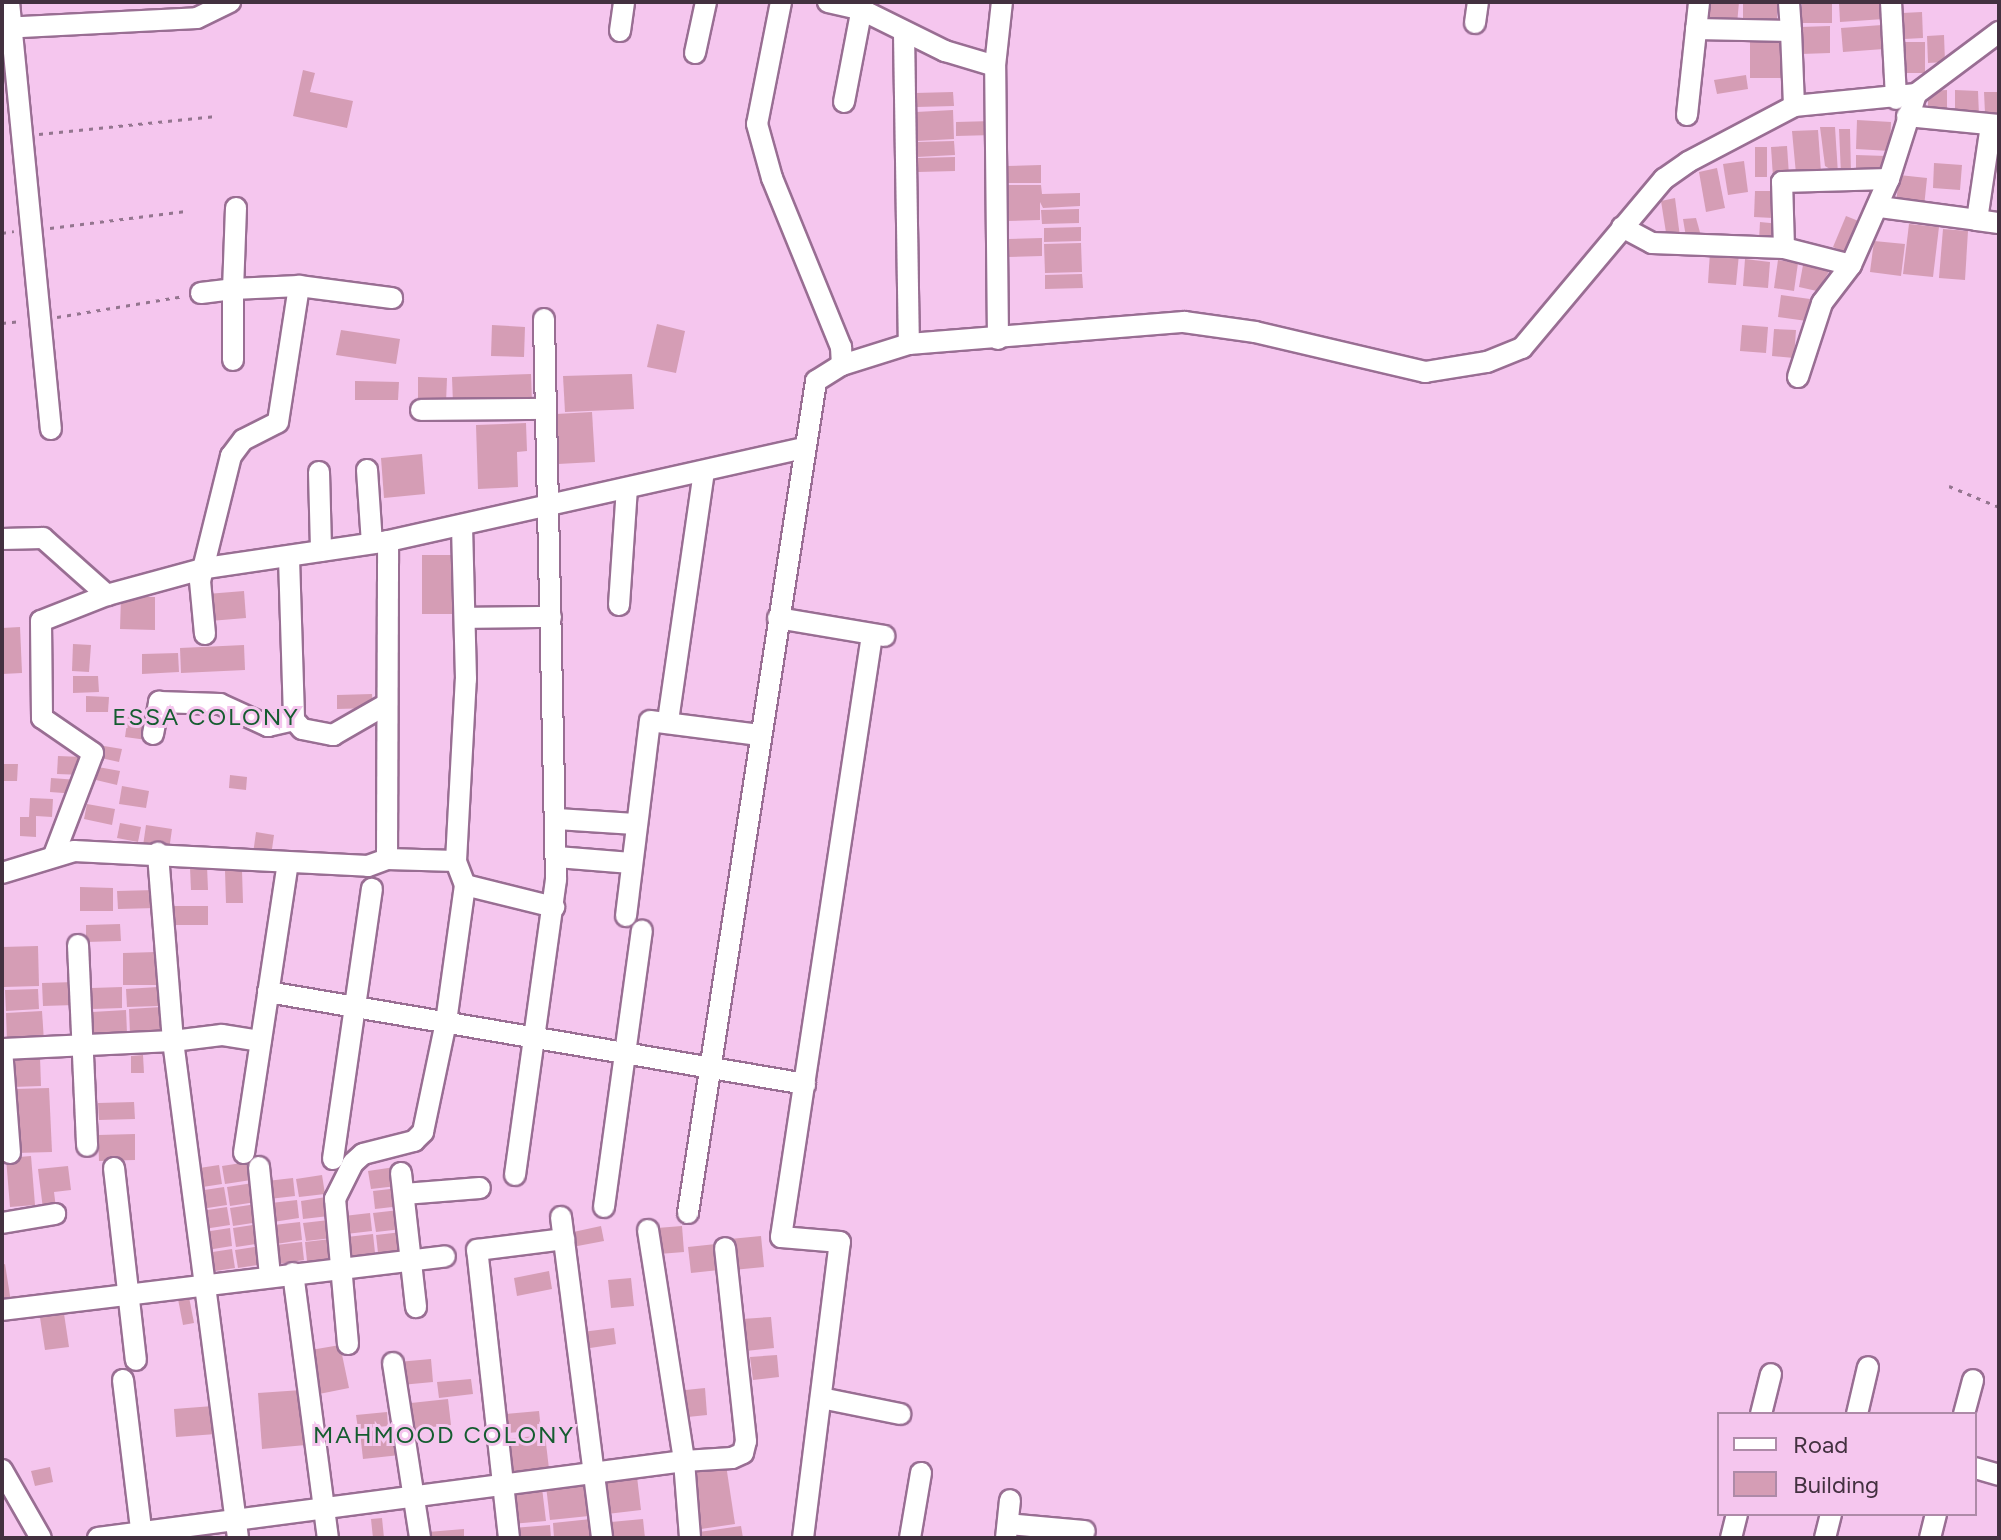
<!DOCTYPE html>
<style>
body{margin:0}
#map{position:relative;width:2001px;height:1540px;overflow:hidden;background:#f5c6ee;font-family:Figtree,sans-serif}
div>[style]{position:absolute}
.building>*{inset:0;background:#d59db5}
.path>*{height:3px;margin-top:-1.5px;transform-origin:0;background:repeating-linear-gradient(90deg,#94758f 0 4px,transparent 0 10px)}
.roads{filter:drop-shadow(2px 0 #996e93) drop-shadow(-2px 0 #996e93) drop-shadow(0 2px #996e93) drop-shadow(0 -2px #996e93)}
.minor>*{height:20px;margin:-10px;padding:0 10px;transform-origin:10px;border-radius:10px;background:#fff}
span{translate:-50% -50%;white-space:nowrap;text-align:center;line-height:1.15;-webkit-text-stroke:6px #f5c6ee;paint-order:stroke}
.neighbourhood-label{font-size:24px;color:#155c30;letter-spacing:2px}
.frame{position:absolute;inset:0;border:4px solid #433140;pointer-events:none}
.legend{position:absolute;left:1717px;top:1412px;width:260px;height:104px;box-sizing:border-box;background:#f5c6ee;border:2px solid #ae8aa8;margin:0;padding:10px 14px;list-style:none;font-size:24px;color:#433140}
.legend li{display:flex;align-items:center;gap:16px;height:40px}
.legend b{width:40px;border:2px solid #ae8aa8}
</style>
<div id="map">
<div class="building">
<div style="clip-path:polygon(1710px 2px,1739px 2px,1737px 24px,1708px 21px)"></div>
<div style="clip-path:polygon(1743px 2px,1777px 2px,1777px 24px,1743px 23px)"></div>
<div style="clip-path:polygon(1802px 2px,1832px 2px,1832px 23px,1802px 23px)"></div>
<div style="clip-path:polygon(1839px 2px,1883px 2px,1884px 19px,1840px 22px)"></div>
<div style="clip-path:polygon(1922px 12px,1923px 38px,1904px 39px,1902px 13px)"></div>
<div style="clip-path:polygon(1882px 25px,1884px 49px,1843px 52px,1841px 28px)"></div>
<div style="clip-path:polygon(1830px 26px,1830px 53px,1801px 54px,1800px 27px)"></div>
<div style="clip-path:polygon(1944px 35px,1945px 62px,1928px 63px,1927px 36px)"></div>
<div style="clip-path:polygon(1750px 42px,1781px 42px,1781px 78px,1750px 78px)"></div>
<div style="clip-path:polygon(1904px 42px,1925px 42px,1925px 73px,1904px 73px)"></div>
<div style="clip-path:polygon(303px 70px,315px 73px,310px 92px,353px 101px,347px 128px,293px 116px)"></div>
<div style="clip-path:polygon(1746px 75px,1748px 89px,1717px 94px,1714px 80px)"></div>
<div style="clip-path:polygon(1947px 90px,1947px 108px,1928px 108px,1928px 91px)"></div>
<div style="clip-path:polygon(1955px 90px,1978px 91px,1979px 116px,1955px 115px)"></div>
<div style="clip-path:polygon(953px 92px,954px 106px,916px 107px,915px 93px)"></div>
<div style="clip-path:polygon(1984px 92px,1999px 92px,1999px 113px,1985px 113px)"></div>
<div style="clip-path:polygon(953px 110px,954px 139px,917px 141px,916px 112px)"></div>
<div style="clip-path:polygon(1857px 120px,1891px 122px,1890px 151px,1856px 149px)"></div>
<div style="clip-path:polygon(993px 121px,994px 135px,956px 136px,956px 122px)"></div>
<div style="clip-path:polygon(1820px 127px,1835px 127px,1838px 174px,1825px 166px)"></div>
<div style="clip-path:polygon(1839px 129px,1850px 129px,1851px 174px,1841px 174px)"></div>
<div style="clip-path:polygon(1818px 130px,1821px 172px,1796px 174px,1792px 131px)"></div>
<div style="clip-path:polygon(954px 141px,955px 155px,917px 157px,917px 142px)"></div>
<div style="clip-path:polygon(1787px 146px,1789px 175px,1773px 177px,1771px 147px)"></div>
<div style="clip-path:polygon(1755px 147px,1767px 147px,1767px 177px,1755px 177px)"></div>
<div style="clip-path:polygon(1856px 155px,1886px 156px,1885px 171px,1856px 171px)"></div>
<div style="clip-path:polygon(955px 157px,955px 171px,918px 172px,917px 158px)"></div>
<div style="clip-path:polygon(1744px 161px,1748px 192px,1728px 195px,1723px 164px)"></div>
<div style="clip-path:polygon(1934px 163px,1962px 165px,1960px 190px,1933px 188px)"></div>
<div style="clip-path:polygon(1041px 165px,1041px 183px,1007px 183px,1006px 166px)"></div>
<div style="clip-path:polygon(1717px 168px,1725px 208px,1706px 212px,1699px 172px)"></div>
<div style="clip-path:polygon(1899px 175px,1927px 178px,1924px 207px,1896px 204px)"></div>
<div style="clip-path:polygon(1007px 185px,1041px 185px,1042px 194px,1080px 193px,1080px 206px,1043px 208px,1040px 202px,1040px 220px,1006px 221px)"></div>
<div style="clip-path:polygon(1755px 191px,1774px 191px,1773px 218px,1754px 217px)"></div>
<div style="clip-path:polygon(1675px 198px,1680px 237px,1667px 239px,1661px 201px)"></div>
<div style="clip-path:polygon(1079px 209px,1079px 223px,1042px 224px,1041px 210px)"></div>
<div style="clip-path:polygon(1846px 216px,1861px 222px,1847px 253px,1833px 247px)"></div>
<div style="clip-path:polygon(1696px 218px,1701px 236px,1686px 237px,1683px 219px)"></div>
<div style="clip-path:polygon(1760px 222px,1781px 224px,1779px 241px,1759px 240px)"></div>
<div style="clip-path:polygon(1909px 224px,1939px 227px,1933px 277px,1903px 274px)"></div>
<div style="clip-path:polygon(1081px 227px,1081px 241px,1044px 242px,1044px 228px)"></div>
<div style="clip-path:polygon(1943px 229px,1968px 231px,1965px 280px,1939px 278px)"></div>
<div style="clip-path:polygon(1042px 238px,1042px 256px,1008px 257px,1008px 239px)"></div>
<div style="clip-path:polygon(1874px 241px,1905px 244px,1901px 276px,1870px 272px)"></div>
<div style="clip-path:polygon(1081px 243px,1082px 272px,1045px 273px,1044px 244px)"></div>
<div style="clip-path:polygon(1710px 252px,1739px 254px,1736px 285px,1708px 283px)"></div>
<div style="clip-path:polygon(1745px 259px,1770px 262px,1768px 288px,1743px 286px)"></div>
<div style="clip-path:polygon(1778px 260px,1798px 263px,1794px 291px,1774px 288px)"></div>
<div style="clip-path:polygon(1803px 265px,1830px 270px,1817px 291px,1799px 287px)"></div>
<div style="clip-path:polygon(1082px 274px,1083px 288px,1045px 289px,1045px 275px)"></div>
<div style="clip-path:polygon(1781px 295px,1810px 299px,1807px 321px,1778px 317px)"></div>
<div style="clip-path:polygon(657px 324px,685px 331px,676px 373px,647px 367px)"></div>
<div style="clip-path:polygon(492px 325px,525px 327px,524px 357px,491px 356px)"></div>
<div style="clip-path:polygon(1742px 325px,1768px 327px,1766px 353px,1740px 351px)"></div>
<div style="clip-path:polygon(1774px 329px,1796px 330px,1794px 358px,1772px 356px)"></div>
<div style="clip-path:polygon(341px 330px,400px 339px,396px 364px,336px 355px)"></div>
<div style="clip-path:polygon(531px 374px,532px 402px,453px 404px,452px 377px)"></div>
<div style="clip-path:polygon(632px 374px,634px 409px,565px 412px,563px 376px)"></div>
<div style="clip-path:polygon(418px 377px,447px 378px,446px 403px,418px 403px)"></div>
<div style="clip-path:polygon(355px 381px,399px 382px,398px 400px,355px 400px)"></div>
<div style="clip-path:polygon(592px 412px,595px 462px,558px 464px,556px 414px)"></div>
<div style="clip-path:polygon(526px 423px,527px 451px,517px 452px,518px 487px,478px 489px,476px 425px)"></div>
<div style="clip-path:polygon(422px 454px,425px 494px,384px 498px,381px 458px)"></div>
<div style="clip-path:polygon(422px 555px,453px 555px,456px 614px,422px 614px)"></div>
<div style="clip-path:polygon(244px 591px,246px 618px,210px 621px,207px 594px)"></div>
<div style="clip-path:polygon(121px 597px,155px 597px,155px 630px,120px 629px)"></div>
<div style="clip-path:polygon(20px 627px,22px 673px,2px 674px,2px 628px)"></div>
<div style="clip-path:polygon(73px 644px,91px 645px,89px 672px,72px 671px)"></div>
<div style="clip-path:polygon(244px 645px,245px 670px,181px 673px,180px 648px)"></div>
<div style="clip-path:polygon(178px 653px,179px 672px,142px 674px,142px 654px)"></div>
<div style="clip-path:polygon(73px 676px,98px 676px,99px 692px,73px 693px)"></div>
<div style="clip-path:polygon(372px 694px,373px 708px,337px 709px,337px 695px)"></div>
<div style="clip-path:polygon(86px 696px,109px 697px,108px 712px,86px 712px)"></div>
<div style="clip-path:polygon(128px 716px,149px 719px,147px 740px,125px 737px)"></div>
<div style="clip-path:polygon(104px 746px,122px 749px,119px 762px,101px 758px)"></div>
<div style="clip-path:polygon(58px 756px,83px 757px,83px 775px,57px 774px)"></div>
<div style="clip-path:polygon(2px 764px,18px 764px,17px 781px,2px 781px)"></div>
<div style="clip-path:polygon(98px 767px,120px 771px,117px 785px,96px 780px)"></div>
<div style="clip-path:polygon(230px 775px,247px 777px,246px 790px,229px 788px)"></div>
<div style="clip-path:polygon(51px 778px,78px 780px,77px 794px,50px 792px)"></div>
<div style="clip-path:polygon(122px 786px,149px 791px,146px 808px,119px 804px)"></div>
<div style="clip-path:polygon(30px 798px,53px 799px,52px 817px,36px 816px,36px 837px,20px 836px,20px 817px,29px 817px)"></div>
<div style="clip-path:polygon(87px 804px,115px 809px,112px 825px,84px 819px)"></div>
<div style="clip-path:polygon(120px 823px,141px 827px,138px 842px,117px 838px)"></div>
<div style="clip-path:polygon(146px 825px,172px 829px,169px 850px,143px 846px)"></div>
<div style="clip-path:polygon(256px 832px,274px 835px,271px 856px,253px 854px)"></div>
<div style="clip-path:polygon(207px 866px,208px 890px,191px 890px,190px 867px)"></div>
<div style="clip-path:polygon(225px 871px,242px 871px,243px 903px,226px 903px)"></div>
<div style="clip-path:polygon(80px 887px,113px 888px,113px 911px,80px 911px)"></div>
<div style="clip-path:polygon(156px 890px,156px 908px,118px 909px,117px 891px)"></div>
<div style="clip-path:polygon(171px 906px,208px 906px,208px 925px,171px 925px)"></div>
<div style="clip-path:polygon(120px 924px,121px 941px,86px 942px,86px 925px)"></div>
<div style="clip-path:polygon(38px 946px,39px 986px,3px 987px,2px 947px)"></div>
<div style="clip-path:polygon(156px 952px,157px 985px,123px 985px,123px 953px)"></div>
<div style="clip-path:polygon(75px 982px,75px 1005px,43px 1006px,42px 983px)"></div>
<div style="clip-path:polygon(122px 987px,122px 1008px,92px 1009px,92px 988px)"></div>
<div style="clip-path:polygon(158px 987px,159px 1006px,127px 1007px,126px 989px)"></div>
<div style="clip-path:polygon(38px 989px,39px 1009px,6px 1011px,5px 990px)"></div>
<div style="clip-path:polygon(161px 1007px,162px 1032px,130px 1034px,129px 1009px)"></div>
<div style="clip-path:polygon(126px 1010px,127px 1033px,93px 1035px,92px 1012px)"></div>
<div style="clip-path:polygon(42px 1011px,44px 1041px,7px 1042px,6px 1013px)"></div>
<div style="clip-path:polygon(143px 1055px,144px 1073px,131px 1073px,131px 1056px)"></div>
<div style="clip-path:polygon(40px 1057px,41px 1086px,12px 1087px,11px 1058px)"></div>
<div style="clip-path:polygon(49px 1088px,52px 1152px,16px 1153px,14px 1089px)"></div>
<div style="clip-path:polygon(134px 1102px,135px 1119px,99px 1120px,98px 1103px)"></div>
<div style="clip-path:polygon(135px 1134px,135px 1160px,99px 1161px,98px 1135px)"></div>
<div style="clip-path:polygon(31px 1156px,35px 1205px,10px 1207px,6px 1158px)"></div>
<div style="clip-path:polygon(248px 1162px,251px 1180px,225px 1184px,222px 1166px)"></div>
<div style="clip-path:polygon(219px 1165px,222px 1184px,196px 1188px,193px 1169px)"></div>
<div style="clip-path:polygon(68px 1166px,71px 1190px,54px 1192px,56px 1208px,43px 1209px,38px 1169px)"></div>
<div style="clip-path:polygon(395px 1167px,397px 1186px,371px 1189px,368px 1171px)"></div>
<div style="clip-path:polygon(322px 1175px,325px 1194px,299px 1197px,296px 1179px)"></div>
<div style="clip-path:polygon(293px 1178px,295px 1196px,269px 1199px,267px 1181px)"></div>
<div style="clip-path:polygon(253px 1183px,256px 1202px,230px 1206px,227px 1187px)"></div>
<div style="clip-path:polygon(224px 1187px,227px 1205px,201px 1209px,198px 1191px)"></div>
<div style="clip-path:polygon(399px 1188px,401px 1206px,375px 1209px,373px 1191px)"></div>
<div style="clip-path:polygon(326px 1197px,329px 1216px,303px 1219px,301px 1201px)"></div>
<div style="clip-path:polygon(297px 1200px,299px 1218px,273px 1222px,271px 1203px)"></div>
<div style="clip-path:polygon(256px 1204px,259px 1222px,233px 1226px,230px 1208px)"></div>
<div style="clip-path:polygon(227px 1207px,230px 1225px,204px 1229px,201px 1211px)"></div>
<div style="clip-path:polygon(399px 1210px,402px 1229px,376px 1232px,373px 1213px)"></div>
<div style="clip-path:polygon(370px 1213px,372px 1231px,346px 1234px,344px 1216px)"></div>
<div style="clip-path:polygon(329px 1220px,332px 1238px,306px 1241px,303px 1223px)"></div>
<div style="clip-path:polygon(300px 1222px,302px 1240px,276px 1244px,274px 1225px)"></div>
<div style="clip-path:polygon(259px 1224px,262px 1243px,236px 1247px,233px 1228px)"></div>
<div style="clip-path:polygon(601px 1226px,604px 1241px,567px 1248px,564px 1234px)"></div>
<div style="clip-path:polygon(682px 1226px,684px 1252px,659px 1254px,657px 1228px)"></div>
<div style="clip-path:polygon(230px 1228px,232px 1246px,207px 1250px,204px 1232px)"></div>
<div style="clip-path:polygon(402px 1232px,404px 1250px,378px 1253px,376px 1235px)"></div>
<div style="clip-path:polygon(373px 1234px,375px 1253px,349px 1256px,347px 1237px)"></div>
<div style="clip-path:polygon(761px 1236px,764px 1267px,733px 1270px,730px 1239px)"></div>
<div style="clip-path:polygon(331px 1239px,333px 1258px,307px 1261px,305px 1242px)"></div>
<div style="clip-path:polygon(302px 1242px,304px 1260px,278px 1264px,276px 1245px)"></div>
<div style="clip-path:polygon(716px 1244px,719px 1270px,691px 1273px,688px 1247px)"></div>
<div style="clip-path:polygon(261px 1246px,264px 1264px,238px 1268px,235px 1250px)"></div>
<div style="clip-path:polygon(232px 1249px,235px 1268px,209px 1272px,206px 1253px)"></div>
<div style="clip-path:polygon(5px 1264px,11px 1302px,2px 1303px,2px 1265px)"></div>
<div style="clip-path:polygon(549px 1271px,552px 1289px,517px 1296px,514px 1278px)"></div>
<div style="clip-path:polygon(631px 1278px,634px 1306px,611px 1308px,608px 1280px)"></div>
<div style="clip-path:polygon(189px 1297px,194px 1323px,183px 1325px,178px 1299px)"></div>
<div style="clip-path:polygon(63px 1307px,69px 1347px,45px 1350px,39px 1311px)"></div>
<div style="clip-path:polygon(771px 1317px,774px 1348px,746px 1351px,742px 1319px)"></div>
<div style="clip-path:polygon(614px 1328px,616px 1344px,584px 1349px,582px 1332px)"></div>
<div style="clip-path:polygon(340px 1345px,349px 1388px,314px 1395px,305px 1351px)"></div>
<div style="clip-path:polygon(777px 1355px,779px 1377px,753px 1380px,750px 1357px)"></div>
<div style="clip-path:polygon(431px 1359px,433px 1382px,401px 1385px,398px 1362px)"></div>
<div style="clip-path:polygon(471px 1379px,473px 1394px,439px 1398px,437px 1382px)"></div>
<div style="clip-path:polygon(705px 1388px,707px 1415px,678px 1418px,676px 1391px)"></div>
<div style="clip-path:polygon(302px 1390px,306px 1445px,262px 1449px,258px 1393px)"></div>
<div style="clip-path:polygon(448px 1399px,451px 1425px,414px 1429px,411px 1403px)"></div>
<div style="clip-path:polygon(213px 1406px,216px 1434px,176px 1437px,174px 1409px)"></div>
<div style="clip-path:polygon(539px 1411px,541px 1430px,508px 1433px,506px 1414px)"></div>
<div style="clip-path:polygon(387px 1412px,388px 1426px,358px 1429px,356px 1415px)"></div>
<div style="clip-path:polygon(398px 1428px,400px 1455px,363px 1459px,360px 1432px)"></div>
<div style="clip-path:polygon(545px 1435px,549px 1469px,510px 1473px,506px 1439px)"></div>
<div style="clip-path:polygon(726px 1465px,735px 1524px,701px 1529px,693px 1469px)"></div>
<div style="clip-path:polygon(50px 1467px,53px 1482px,35px 1486px,31px 1471px)"></div>
<div style="clip-path:polygon(637px 1477px,641px 1510px,607px 1514px,603px 1481px)"></div>
<div style="clip-path:polygon(585px 1481px,589px 1516px,550px 1520px,546px 1486px)"></div>
<div style="clip-path:polygon(542px 1488px,546px 1521px,511px 1524px,507px 1492px)"></div>
<div style="clip-path:polygon(382px 1518px,384px 1538px,373px 1538px,371px 1519px)"></div>
<div style="clip-path:polygon(591px 1519px,593px 1538px,554px 1538px,553px 1523px)"></div>
<div style="clip-path:polygon(643px 1519px,645px 1538px,613px 1538px,611px 1522px)"></div>
<div style="clip-path:polygon(550px 1525px,551px 1538px,514px 1538px,513px 1528px)"></div>
<div style="clip-path:polygon(741px 1526px,743px 1538px,700px 1538px,699px 1532px)"></div>
<div style="clip-path:polygon(464px 1529px,464px 1538px,429px 1538px,428px 1532px)"></div>
</div>
<div class="path">
<div style="left:39px;top:134px;width:178px;rotate:-5.8deg"></div>
<div style="left:50px;top:228px;width:137px;rotate:-7.1deg"></div>
<div style="left:2px;top:233px;width:12px;rotate:-9deg"></div>
<div style="left:57px;top:317px;width:129px;rotate:-9.4deg"></div>
<div style="left:2px;top:323px;width:20px;rotate:-6deg"></div>
<div style="left:1949px;top:486px;width:54px;rotate:22.8deg"></div>
</div>
<div class="roads">
<div class="minor">
<div style="left:9px;top:2px;width:429px;rotate:84.4deg"></div>
<div style="left:781px;top:2px;width:124px;rotate:101.1deg"></div>
<div style="left:757px;top:124px;width:56px;rotate:74.5deg"></div>
<div style="left:772px;top:178px;width:183px;rotate:67.8deg"></div>
<div style="left:841px;top:347px;width:18px;rotate:87deg"></div>
<div style="left:828px;top:2px;width:35px;rotate:13deg"></div>
<div style="left:862px;top:10px;width:93px;rotate:26.3deg"></div>
<div style="left:945px;top:51px;width:52px;rotate:16.7deg"></div>
<div style="left:1891px;top:2px;width:97px;rotate:87deg"></div>
<div style="left:1475px;top:23px;width:21px;rotate:-82deg"></div>
<div style="left:2px;top:28px;width:195px;rotate:-2.9deg"></div>
<div style="left:197px;top:18px;width:37px;rotate:-26deg"></div>
<div style="left:1696px;top:29px;width:95px;rotate:1.2deg"></div>
<div style="left:1791px;top:31px;width:29px;rotate:-94deg"></div>
<div style="left:620px;top:31px;width:29px;rotate:-82deg"></div>
<div style="left:1791px;top:31px;width:75px;rotate:87.7deg"></div>
<div style="left:904px;top:33px;width:311px;rotate:89.1deg"></div>
<div style="left:695px;top:53px;width:52px;rotate:-77.8deg"></div>
<div style="left:844px;top:102px;width:102px;rotate:-79.2deg"></div>
<div style="left:1687px;top:115px;width:114px;rotate:-83.9deg"></div>
<div style="left:1907px;top:116px;width:92px;rotate:5.6deg"></div>
<div style="left:1880px;top:207px;width:98px;rotate:7.6deg"></div>
<div style="left:1977px;top:220px;width:96px;rotate:-81.6deg"></div>
<div style="left:236px;top:208px;width:81px;rotate:92.1deg"></div>
<div style="left:233px;top:289px;width:66px;rotate:-2.6deg"></div>
<div style="left:299px;top:286px;width:94px;rotate:7.4deg"></div>
<div style="left:1977px;top:220px;width:22px;rotate:8deg"></div>
<div style="left:1622px;top:227px;width:34px;rotate:28deg"></div>
<div style="left:1652px;top:243px;width:132px;rotate:2.2deg"></div>
<div style="left:1784px;top:248px;width:69px;rotate:14.2deg"></div>
<div style="left:1851px;top:265px;width:94px;rotate:-66.2deg"></div>
<div style="left:1784px;top:248px;width:66px;rotate:-91.7deg"></div>
<div style="left:1782px;top:182px;width:107px;rotate:-1.6deg"></div>
<div style="left:1889px;top:179px;width:89px;rotate:-72.4deg"></div>
<div style="left:1916px;top:94px;width:104px;rotate:-36.8deg"></div>
<div style="left:201px;top:293px;width:32px;rotate:-7deg"></div>
<div style="left:233px;top:289px;width:71px;rotate:90deg"></div>
<div style="left:998px;top:339px;width:273px;rotate:-90.6deg"></div>
<div style="left:995px;top:66px;width:64px;rotate:-83.8deg"></div>
<div style="left:1798px;top:377px;width:78px;rotate:-72deg"></div>
<div style="left:1822px;top:303px;width:48px;rotate:-52.7deg"></div>
<div style="left:421px;top:410px;width:125px;rotate:-0.5deg"></div>
<div style="left:367px;top:470px;width:73px;rotate:86.1deg"></div>
<div style="left:319px;top:472px;width:79px;rotate:88.5deg"></div>
<div style="left:2px;top:539px;width:41px;rotate:-1.4deg"></div>
<div style="left:43px;top:538px;width:86px;rotate:41.7deg"></div>
<div style="left:289px;top:558px;width:162px;rotate:88.2deg"></div>
<div style="left:294px;top:720px;width:12px;rotate:48deg"></div>
<div style="left:302px;top:729px;width:32px;rotate:11deg"></div>
<div style="left:333px;top:735px;width:62px;rotate:-29.9deg"></div>
<div style="left:619px;top:605px;width:116px;rotate:-86.1deg"></div>
<div style="left:465px;top:618px;width:86px;rotate:-0.7deg"></div>
<div style="left:778px;top:618px;width:108px;rotate:9.6deg"></div>
<div style="left:205px;top:634px;width:53px;rotate:-95.4deg"></div>
<div style="left:200px;top:581px;width:129px;rotate:-76.1deg"></div>
<div style="left:231px;top:456px;width:20px;rotate:-53deg"></div>
<div style="left:243px;top:440px;width:39px;rotate:-27deg"></div>
<div style="left:278px;top:422px;width:138px;rotate:-81.2deg"></div>
<div style="left:668px;top:721px;width:252px;rotate:-81.8deg"></div>
<div style="left:153px;top:734px;width:33px;rotate:-79deg"></div>
<div style="left:159px;top:702px;width:61px;rotate:1.9deg"></div>
<div style="left:220px;top:704px;width:53px;rotate:24.6deg"></div>
<div style="left:268px;top:726px;width:27px;rotate:-13deg"></div>
<div style="left:557px;top:819px;width:78px;rotate:3.7deg"></div>
<div style="left:54px;top:855px;width:109px;rotate:-69.1deg"></div>
<div style="left:93px;top:753px;width:62px;rotate:-145.5deg"></div>
<div style="left:42px;top:718px;width:97px;rotate:-90.6deg"></div>
<div style="left:41px;top:621px;width:71px;rotate:-21.5deg"></div>
<div style="left:107px;top:595px;width:103px;rotate:-15.3deg"></div>
<div style="left:206px;top:568px;width:184px;rotate:-8.4deg"></div>
<div style="left:388px;top:541px;width:425px;rotate:-12.6deg"></div>
<div style="left:557px;top:857px;width:74px;rotate:4.6deg"></div>
<div style="left:387px;top:859px;width:69px;rotate:1.7deg"></div>
<div style="left:456px;top:861px;width:182px;rotate:-86.9deg"></div>
<div style="left:466px;top:679px;width:154px;rotate:-91.5deg"></div>
<div style="left:2px;top:873px;width:75px;rotate:-17deg"></div>
<div style="left:74px;top:851px;width:294px;rotate:2.9deg"></div>
<div style="left:368px;top:866px;width:20px;rotate:-20deg"></div>
<div style="left:387px;top:859px;width:318px;rotate:-89.8deg"></div>
<div style="left:465px;top:885px;width:92px;rotate:13.9deg"></div>
<div style="left:626px;top:916px;width:196px;rotate:-83deg"></div>
<div style="left:650px;top:721px;width:110px;rotate:7.3deg"></div>
<div style="left:78px;top:945px;width:201px;rotate:87.4deg"></div>
<div style="left:268px;top:992px;width:545px;rotate:9.72deg"></div>
<div style="left:10px;top:1153px;width:104px;rotate:-94.4deg"></div>
<div style="left:2px;top:1049px;width:171px;rotate:-2.7deg"></div>
<div style="left:173px;top:1041px;width:189px;rotate:-94.6deg"></div>
<div style="left:244px;top:1153px;width:293px;rotate:-81.4deg"></div>
<div style="left:333px;top:1159px;width:273px;rotate:-81.8deg"></div>
<div style="left:259px;top:1167px;width:110px;rotate:84.2deg"></div>
<div style="left:114px;top:1168px;width:193px;rotate:83.5deg"></div>
<div style="left:401px;top:1173px;width:135px;rotate:83.6deg"></div>
<div style="left:515px;top:1175px;width:298px;rotate:-82.1deg"></div>
<div style="left:556px;top:880px;width:561px;rotate:-91.23deg"></div>
<div style="left:404px;top:1194px;width:76px;rotate:-4.5deg"></div>
<div style="left:604px;top:1207px;width:279px;rotate:-82.2deg"></div>
<div style="left:688px;top:1213px;width:842px;rotate:-81.25deg"></div>
<div style="left:816px;top:381px;width:31px;rotate:-32deg"></div>
<div style="left:842px;top:365px;width:70px;rotate:-17.4deg"></div>
<div style="left:909px;top:344px;width:276px;rotate:-4.6deg"></div>
<div style="left:1184px;top:322px;width:72px;rotate:8deg"></div>
<div style="left:1255px;top:332px;width:175px;rotate:13.2deg"></div>
<div style="left:1425px;top:372px;width:63px;rotate:-9.2deg"></div>
<div style="left:1487px;top:362px;width:38px;rotate:-22deg"></div>
<div style="left:1522px;top:348px;width:221px;rotate:-50deg"></div>
<div style="left:1664px;top:179px;width:29px;rotate:-35deg"></div>
<div style="left:1688px;top:162px;width:120px;rotate:-27.8deg"></div>
<div style="left:1794px;top:106px;width:123px;rotate:-5.6deg"></div>
<div style="left:561px;top:1217px;width:324px;rotate:82.7deg"></div>
<div style="left:2px;top:1223px;width:54px;rotate:-9.6deg"></div>
<div style="left:648px;top:1230px;width:234px;rotate:81.1deg"></div>
<div style="left:684px;top:1461px;width:48px;rotate:-3.6deg"></div>
<div style="left:732px;top:1458px;width:12px;rotate:-24deg"></div>
<div style="left:743px;top:1453px;width:12px;rotate:-76deg"></div>
<div style="left:746px;top:1441px;width:194px;rotate:-96.2deg"></div>
<div style="left:293px;top:1273px;width:267px;rotate:82.5deg"></div>
<div style="left:2px;top:1310px;width:446px;rotate:-6.9deg"></div>
<div style="left:348px;top:1344px;width:146px;rotate:-95.1deg"></div>
<div style="left:335px;top:1199px;width:40px;rotate:-63.4deg"></div>
<div style="left:353px;top:1163px;width:13px;rotate:-42deg"></div>
<div style="left:363px;top:1154px;width:53px;rotate:-14.3deg"></div>
<div style="left:414px;top:1141px;width:13px;rotate:-45deg"></div>
<div style="left:423px;top:1132px;width:112px;rotate:-78.2deg"></div>
<div style="left:446px;top:1022px;width:138px;rotate:-82.1deg"></div>
<div style="left:465px;top:885px;width:26px;rotate:-111deg"></div>
<div style="left:393px;top:1363px;width:177px;rotate:81.2deg"></div>
<div style="left:123px;top:1380px;width:159px;rotate:83.1deg"></div>
<div style="left:821px;top:1398px;width:81px;rotate:11.4deg"></div>
<div style="left:1761px;top:1414px;width:41px;rotate:-76deg"></div>
<div style="left:1857px;top:1414px;width:48px;rotate:-76.8deg"></div>
<div style="left:1964px;top:1414px;width:35px;rotate:-75deg"></div>
<div style="left:1975px;top:1468px;width:25px;rotate:16deg"></div>
<div style="left:2px;top:1470px;width:78px;rotate:60.2deg"></div>
<div style="left:1008px;top:1524px;width:77px;rotate:5.2deg"></div>
<div style="left:98px;top:1538px;width:591px;rotate:-7.49deg"></div>
<div style="left:684px;top:1461px;width:77px;rotate:85.5deg"></div>
<div style="left:238px;top:1538px;width:501px;rotate:-97.45deg"></div>
<div style="left:173px;top:1041px;width:49px;rotate:-7deg"></div>
<div style="left:222px;top:1035px;width:39px;rotate:9deg"></div>
<div style="left:509px;top:1538px;width:290px;rotate:-96.3deg"></div>
<div style="left:477px;top:1250px;width:88px;rotate:-7.2deg"></div>
<div style="left:803px;top:1538px;width:298px;rotate:-82.9deg"></div>
<div style="left:840px;top:1242px;width:59px;rotate:-175.2deg"></div>
<div style="left:781px;top:1237px;width:609px;rotate:-81.4deg"></div>
<div style="left:910px;top:1538px;width:66px;rotate:-80.4deg"></div>
<div style="left:1006px;top:1538px;width:38px;rotate:-84deg"></div>
<div style="left:1731px;top:1538px;width:25px;rotate:-76deg"></div>
<div style="left:1825px;top:1538px;width:25px;rotate:-76deg"></div>
<div style="left:1930px;top:1538px;width:25px;rotate:-76deg"></div>
</div>
</div>
<div class="neighbourhood-label">
<span style="left:206px;top:717px">ESSA COLONY</span>
<span style="left:444px;top:1435px">MAHMOOD COLONY</span>
</div>
<div class="frame"></div>
<ul class="legend">
<li><b style="height:10px;background:#fff"></b>Road</li>
<li><b style="height:22px;background:#d59db5"></b>Building</li>
</ul>
</div>
